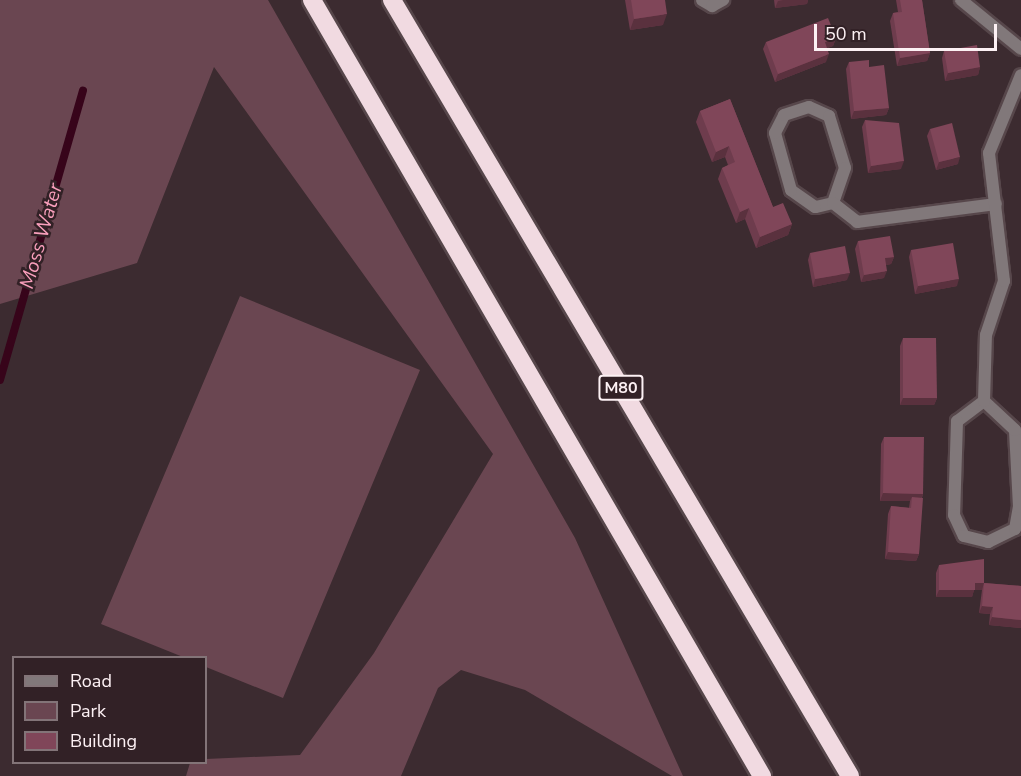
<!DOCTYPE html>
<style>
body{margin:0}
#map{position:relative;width:1021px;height:776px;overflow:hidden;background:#3c2b30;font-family:"Nunito Sans",sans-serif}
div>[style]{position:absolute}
.green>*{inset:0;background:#6a4651}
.stream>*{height:8px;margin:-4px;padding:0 4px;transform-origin:4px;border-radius:4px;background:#37041a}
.roads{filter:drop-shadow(2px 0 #57474b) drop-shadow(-2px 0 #57474b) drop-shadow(0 2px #57474b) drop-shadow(0 -2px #57474b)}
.street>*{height:12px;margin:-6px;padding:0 6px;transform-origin:6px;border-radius:6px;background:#81787a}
.highway>*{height:18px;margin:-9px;padding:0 9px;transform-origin:9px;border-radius:9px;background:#f1dae1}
.wall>*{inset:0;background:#6e3c4d}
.shaded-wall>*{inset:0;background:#5a313e}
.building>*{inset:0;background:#804659}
span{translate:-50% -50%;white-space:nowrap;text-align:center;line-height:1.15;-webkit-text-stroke:5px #322126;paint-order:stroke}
.shield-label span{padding:2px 4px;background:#322126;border:2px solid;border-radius:4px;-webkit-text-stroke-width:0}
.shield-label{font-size:16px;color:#fdf1f4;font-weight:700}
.water-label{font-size:20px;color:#f99fbc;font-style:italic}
.legend{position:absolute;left:12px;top:656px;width:195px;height:108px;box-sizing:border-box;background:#322126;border:2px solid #837478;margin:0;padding:8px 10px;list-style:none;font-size:18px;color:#fdf1f4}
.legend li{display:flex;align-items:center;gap:12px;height:30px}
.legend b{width:30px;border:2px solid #837478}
.scale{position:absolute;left:814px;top:24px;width:183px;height:27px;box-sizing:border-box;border:3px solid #fdf1f4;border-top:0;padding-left:8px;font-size:18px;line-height:21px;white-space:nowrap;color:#fdf1f4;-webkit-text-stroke:4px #322126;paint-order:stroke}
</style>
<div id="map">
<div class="green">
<div style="clip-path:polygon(0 0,268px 0,575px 538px,683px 776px,672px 776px,525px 690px,461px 670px,438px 688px,401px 776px,186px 776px,190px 763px,206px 759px,300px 755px,374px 653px,493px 454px,214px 67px,137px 263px,0 304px)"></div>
<div style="clip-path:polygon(240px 296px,420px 370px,283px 698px,206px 667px,206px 658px,183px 657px,101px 624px)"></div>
</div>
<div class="stream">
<div style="left:0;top:380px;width:301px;rotate:-74deg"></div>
</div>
<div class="roads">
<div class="street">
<div style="left:702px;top:0;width:12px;rotate:31deg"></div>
<div style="left:712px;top:6px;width:13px;rotate:-29deg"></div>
<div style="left:961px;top:0;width:77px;rotate:39.2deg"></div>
<div style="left:809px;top:107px;width:22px;rotate:24deg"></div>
<div style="left:829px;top:116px;width:54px;rotate:72.9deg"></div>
<div style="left:845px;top:168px;width:37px;rotate:109deg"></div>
<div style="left:833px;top:203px;width:18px;rotate:167deg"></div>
<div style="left:815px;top:207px;width:29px;rotate:-145deg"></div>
<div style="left:791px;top:190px;width:59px;rotate:-105.7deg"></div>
<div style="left:775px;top:133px;width:20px;rotate:-63deg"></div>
<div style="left:784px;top:115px;width:26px;rotate:-18deg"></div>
<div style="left:833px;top:203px;width:31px;rotate:38deg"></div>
<div style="left:857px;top:222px;width:140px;rotate:-7.4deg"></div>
<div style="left:984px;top:401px;width:34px;rotate:143deg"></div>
<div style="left:957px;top:421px;width:94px;rotate:91.8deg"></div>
<div style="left:954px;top:515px;width:23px;rotate:65deg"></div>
<div style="left:964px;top:536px;width:25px;rotate:14deg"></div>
<div style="left:988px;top:542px;width:30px;rotate:-26deg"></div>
<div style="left:1015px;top:529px;width:22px;rotate:-80deg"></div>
<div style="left:1019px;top:507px;width:77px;rotate:-93deg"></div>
<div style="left:1015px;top:430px;width:42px;rotate:-136.9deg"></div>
<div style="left:984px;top:401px;width:66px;rotate:-88.3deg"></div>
<div style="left:986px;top:335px;width:57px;rotate:-71.6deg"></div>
<div style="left:1004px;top:281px;width:129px;rotate:-96.7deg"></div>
<div style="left:989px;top:153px;width:84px;rotate:-67.7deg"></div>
</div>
<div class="highway">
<div style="left:312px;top:0;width:897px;rotate:59.89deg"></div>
<div style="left:392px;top:0;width:901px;rotate:59.45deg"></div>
</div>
</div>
<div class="wall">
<div style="clip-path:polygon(625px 0,665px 0,663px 25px,630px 30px)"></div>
<div style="clip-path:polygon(774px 0,808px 0,807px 4px,775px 8px)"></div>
<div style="clip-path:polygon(896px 0,922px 0,930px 53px,927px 61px,897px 66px,890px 21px,893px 13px,898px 12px)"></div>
<div style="clip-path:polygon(836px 38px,833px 46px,827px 48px,826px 62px,775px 82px,763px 49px,766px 42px)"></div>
<div style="clip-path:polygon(944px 51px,980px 67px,978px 75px,945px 81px,942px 58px)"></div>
<div style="clip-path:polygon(849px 62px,869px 67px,889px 108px,886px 115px,851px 119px,846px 69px)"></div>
<div style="clip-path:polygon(730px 99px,773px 207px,792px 224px,788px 235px,756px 248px,745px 219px,736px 223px,718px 179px,722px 168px,728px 165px,725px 157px,712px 162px,696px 122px,700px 111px)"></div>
<div style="clip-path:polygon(865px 120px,901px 169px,868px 173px,862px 127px)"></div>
<div style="clip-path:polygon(930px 129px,958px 164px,936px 170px,927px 136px)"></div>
<div style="clip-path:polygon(858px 241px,894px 257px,891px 264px,886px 265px,884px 278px,861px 282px,855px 249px)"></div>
<div style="clip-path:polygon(911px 250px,957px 286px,915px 294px,909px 257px)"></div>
<div style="clip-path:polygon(810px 253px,847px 280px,813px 287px,808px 260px)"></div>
<div style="clip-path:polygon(903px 338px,937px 398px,934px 405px,900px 405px,900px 346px)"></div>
<div style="clip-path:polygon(884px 437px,923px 494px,922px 498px,919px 554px,916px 561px,885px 559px,888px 514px,891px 506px,909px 508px,910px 501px,880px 501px,881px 444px)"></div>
<div style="clip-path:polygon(939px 565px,984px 583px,1021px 586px,1021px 628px,989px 625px,990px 614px,979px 613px,982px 590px,974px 590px,972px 597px,936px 597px,936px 573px)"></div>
</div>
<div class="shaded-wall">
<div style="clip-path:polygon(783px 0,808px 0,807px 4px,775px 8px,778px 1px)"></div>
<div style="clip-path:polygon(667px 14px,663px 25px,630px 30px,634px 19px)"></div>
<div style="clip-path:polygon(836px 38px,833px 46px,822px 50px,825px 42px)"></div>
<div style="clip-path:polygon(930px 53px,927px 61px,897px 66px,900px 58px)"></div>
<div style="clip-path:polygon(829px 54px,826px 62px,775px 82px,778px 74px)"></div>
<div style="clip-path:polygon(980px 67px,978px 75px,945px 81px,948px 73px)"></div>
<div style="clip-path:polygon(889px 108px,886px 115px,851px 119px,854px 111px)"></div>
<div style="clip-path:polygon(729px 146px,725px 157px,712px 162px,716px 152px)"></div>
<div style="clip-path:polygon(960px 157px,958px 164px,936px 170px,939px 162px)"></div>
<div style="clip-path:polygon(904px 161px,901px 169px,868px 173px,871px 166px)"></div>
<div style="clip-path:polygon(749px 208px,745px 219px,736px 223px,740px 212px)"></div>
<div style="clip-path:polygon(792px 224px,788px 235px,756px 248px,760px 237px)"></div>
<div style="clip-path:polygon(894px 257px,891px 264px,882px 266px,885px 258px)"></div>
<div style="clip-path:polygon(887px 271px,884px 278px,861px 282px,864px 275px)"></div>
<div style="clip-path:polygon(850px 273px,847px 280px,813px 287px,815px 279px)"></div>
<div style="clip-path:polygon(959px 279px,957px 286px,915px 294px,918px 286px)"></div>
<div style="clip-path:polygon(903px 398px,937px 398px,934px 405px,900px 405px)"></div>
<div style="clip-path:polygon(883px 493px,923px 494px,920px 501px,912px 497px,910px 501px,880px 501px)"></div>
<div style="clip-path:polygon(888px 552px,919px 554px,916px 561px,885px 559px)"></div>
<div style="clip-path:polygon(975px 583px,984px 583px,982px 590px,974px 590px,972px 597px,936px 597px,939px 590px)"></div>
<div style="clip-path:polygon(982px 606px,993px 607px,990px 614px,979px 613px)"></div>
<div style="clip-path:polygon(992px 617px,1021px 620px,1021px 628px,989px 625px)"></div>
</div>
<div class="building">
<div style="clip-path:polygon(631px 0,665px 0,667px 14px,634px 19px)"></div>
<div style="clip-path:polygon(900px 0,922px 0,930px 53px,900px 58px,893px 13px,902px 12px)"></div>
<div style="clip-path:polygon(828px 18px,836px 38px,825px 42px,829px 54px,778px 74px,766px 42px)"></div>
<div style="clip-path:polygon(977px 45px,980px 67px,948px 73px,944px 51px)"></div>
<div style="clip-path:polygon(869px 60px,869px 67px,884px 65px,889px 108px,854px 111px,849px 62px)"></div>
<div style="clip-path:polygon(730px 99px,773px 207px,783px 203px,792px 224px,760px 237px,749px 208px,740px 212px,722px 168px,735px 162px,729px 146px,716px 152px,700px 111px)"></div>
<div style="clip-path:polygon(865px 120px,899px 123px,904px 161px,871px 166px)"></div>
<div style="clip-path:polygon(952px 123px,960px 157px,939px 162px,930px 129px)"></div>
<div style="clip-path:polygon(890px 236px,894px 257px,885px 258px,887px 271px,864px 275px,858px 241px)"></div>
<div style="clip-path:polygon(953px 243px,959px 279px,918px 286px,911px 250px)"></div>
<div style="clip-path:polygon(845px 246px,850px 273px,815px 279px,810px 253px)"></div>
<div style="clip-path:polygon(903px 338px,936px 338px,937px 398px,903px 398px)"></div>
<div style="clip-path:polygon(884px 437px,924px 437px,923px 494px,883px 493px)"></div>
<div style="clip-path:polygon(912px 497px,923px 498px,919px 554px,888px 552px,891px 506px,911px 508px)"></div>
<div style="clip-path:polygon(984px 559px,984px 583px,975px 583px,975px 590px,939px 590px,939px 565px)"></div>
<div style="clip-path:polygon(984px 583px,1021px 586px,1021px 620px,992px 617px,993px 607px,982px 606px)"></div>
</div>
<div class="shield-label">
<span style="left:621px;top:388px">M80</span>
</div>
<div class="water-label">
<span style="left:41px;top:236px;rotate:-74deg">Moss Water</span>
</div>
<ul class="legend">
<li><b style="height:8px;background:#81787a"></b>Road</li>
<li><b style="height:16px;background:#6a4651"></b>Park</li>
<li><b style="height:16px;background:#804659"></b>Building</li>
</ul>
<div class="scale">50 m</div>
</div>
